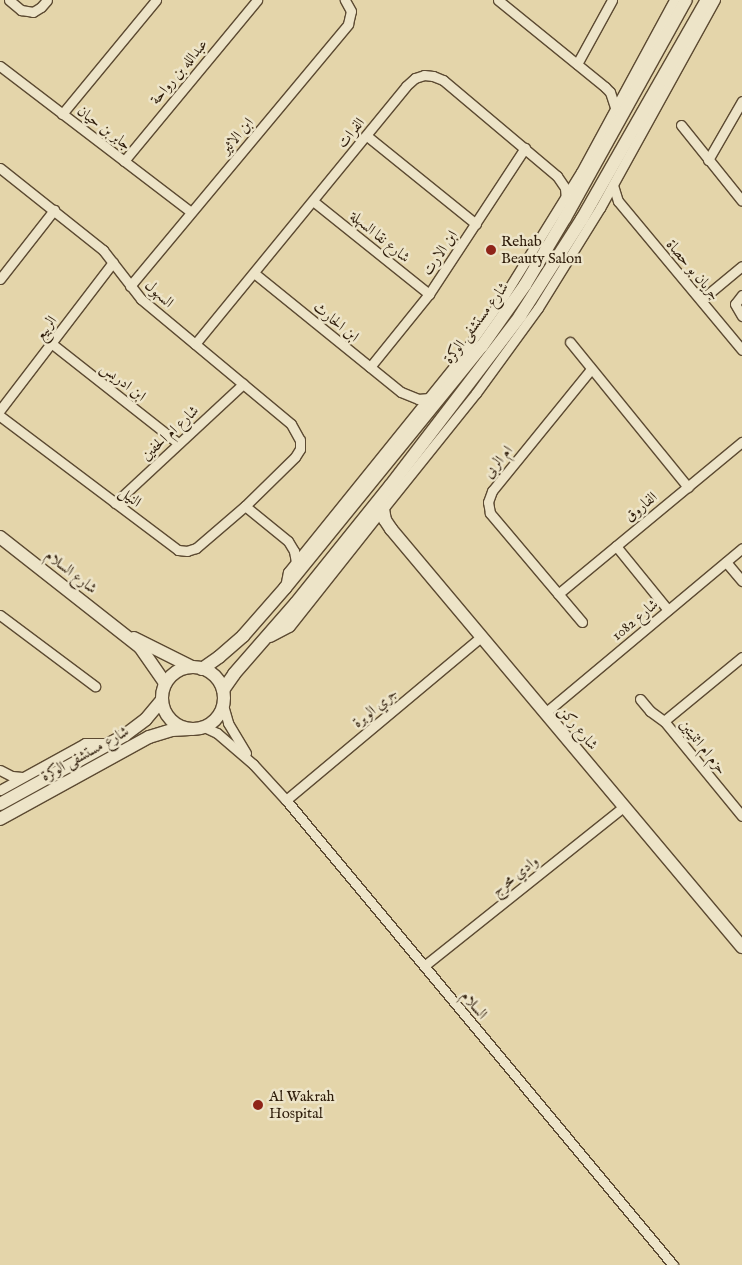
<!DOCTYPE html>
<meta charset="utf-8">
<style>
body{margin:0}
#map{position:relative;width:742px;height:1265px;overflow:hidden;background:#e4d5aa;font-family:"IM FELL English",Amiri,serif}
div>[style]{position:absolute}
.roads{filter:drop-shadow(1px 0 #5c4a32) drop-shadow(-1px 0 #5c4a32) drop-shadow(0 1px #5c4a32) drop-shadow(0 -1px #5c4a32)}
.street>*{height:9px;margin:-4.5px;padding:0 4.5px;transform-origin:4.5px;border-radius:4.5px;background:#ede4c8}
.secondary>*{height:12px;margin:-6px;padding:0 6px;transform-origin:6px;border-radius:6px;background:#ede4c8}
.secondary>.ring{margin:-6px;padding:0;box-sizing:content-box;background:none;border:12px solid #ede4c8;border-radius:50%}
.dots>*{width:14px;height:14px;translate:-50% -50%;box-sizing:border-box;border:2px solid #ede4c8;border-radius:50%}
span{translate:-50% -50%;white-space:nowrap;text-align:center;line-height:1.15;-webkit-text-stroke:5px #ede4c8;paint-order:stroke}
.street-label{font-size:15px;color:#2e1c0a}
.poi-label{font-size:15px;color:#2e1c0a}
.left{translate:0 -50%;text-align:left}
</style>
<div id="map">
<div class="roads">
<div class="street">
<div style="left:9px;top:0;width:16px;rotate:40deg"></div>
<div style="left:21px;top:10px;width:12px;rotate:9deg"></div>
<div style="left:33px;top:12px;width:9px;rotate:-32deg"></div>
<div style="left:41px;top:7px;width:9px;rotate:-49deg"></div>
<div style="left:498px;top:0;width:138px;rotate:39.1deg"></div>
<div style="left:605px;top:87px;width:7px;rotate:45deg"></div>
<div style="left:610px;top:92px;width:16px;rotate:72deg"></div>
<div style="left:577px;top:64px;width:73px;rotate:-61.3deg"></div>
<div style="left:0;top:66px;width:240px;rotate:37.4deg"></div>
<div style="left:62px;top:114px;width:148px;rotate:-50.5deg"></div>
<div style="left:681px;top:125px;width:97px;rotate:51.2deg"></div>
<div style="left:367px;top:136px;width:140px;rotate:38.9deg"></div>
<div style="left:708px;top:160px;width:68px;rotate:-60deg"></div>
<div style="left:124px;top:161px;width:209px;rotate:-50.4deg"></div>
<div style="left:0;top:168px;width:132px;rotate:38.5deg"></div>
<div style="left:103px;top:250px;width:62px;rotate:52.2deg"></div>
<div style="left:141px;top:299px;width:195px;rotate:39.8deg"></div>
<div style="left:291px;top:424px;width:18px;rotate:61deg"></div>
<div style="left:300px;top:440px;width:9px;rotate:90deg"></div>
<div style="left:300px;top:449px;width:9px;rotate:122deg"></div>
<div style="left:295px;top:457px;width:70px;rotate:135.6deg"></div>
<div style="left:245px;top:506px;width:65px;rotate:139.4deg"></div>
<div style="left:196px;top:548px;width:9px;rotate:162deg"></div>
<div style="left:187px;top:551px;width:9px;rotate:-174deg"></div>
<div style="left:178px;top:550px;width:223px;rotate:-143deg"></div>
<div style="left:613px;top:185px;width:17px;rotate:73deg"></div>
<div style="left:618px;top:201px;width:194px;rotate:50.2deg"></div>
<div style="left:313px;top:201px;width:149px;rotate:38.7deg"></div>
<div style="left:254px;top:273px;width:189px;rotate:39deg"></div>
<div style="left:401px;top:392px;width:18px;rotate:22deg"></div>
<div style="left:418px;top:399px;width:11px;rotate:-5deg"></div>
<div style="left:0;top:279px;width:88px;rotate:-52deg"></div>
<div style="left:130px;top:286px;width:341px;rotate:-50.2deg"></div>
<div style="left:348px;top:24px;width:13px;rotate:-77deg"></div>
<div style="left:351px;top:11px;width:13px;rotate:-119deg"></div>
<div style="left:742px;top:295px;width:11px;rotate:128deg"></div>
<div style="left:735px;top:304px;width:14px;rotate:60deg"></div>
<div style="left:701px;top:300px;width:53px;rotate:-39.7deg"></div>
<div style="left:570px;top:342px;width:187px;rotate:50.9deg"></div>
<div style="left:51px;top:343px;width:162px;rotate:38.2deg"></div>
<div style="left:195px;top:344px;width:333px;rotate:-50.7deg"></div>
<div style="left:406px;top:86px;width:12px;rotate:-42deg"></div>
<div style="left:415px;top:78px;width:9px;rotate:-18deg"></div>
<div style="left:424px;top:75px;width:9px;rotate:6deg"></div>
<div style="left:433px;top:76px;width:11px;rotate:22deg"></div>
<div style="left:443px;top:80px;width:149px;rotate:40.1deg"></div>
<div style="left:557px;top:176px;width:14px;rotate:56deg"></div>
<div style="left:565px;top:188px;width:11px;rotate:85deg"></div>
<div style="left:370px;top:367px;width:94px;rotate:-51.1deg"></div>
<div style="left:429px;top:294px;width:175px;rotate:-56.7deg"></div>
<div style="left:0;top:410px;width:186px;rotate:-52.6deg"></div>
<div style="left:115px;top:503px;width:175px;rotate:-42.9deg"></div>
<div style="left:245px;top:506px;width:55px;rotate:39.1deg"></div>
<div style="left:288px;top:541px;width:12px;rotate:59deg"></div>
<div style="left:294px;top:551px;width:11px;rotate:80deg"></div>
<div style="left:383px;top:509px;width:149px;rotate:-51.3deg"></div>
<div style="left:476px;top:393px;width:105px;rotate:-53.9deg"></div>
<div style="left:538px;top:308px;width:118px;rotate:-58.2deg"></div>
<div style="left:600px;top:208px;width:238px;rotate:-61.1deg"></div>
<div style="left:616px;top:546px;width:82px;rotate:50.9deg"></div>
<div style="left:726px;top:562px;width:25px;rotate:50deg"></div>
<div style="left:285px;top:587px;width:15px;rotate:-79deg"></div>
<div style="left:288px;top:572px;width:265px;rotate:-51.1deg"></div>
<div style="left:454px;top:366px;width:86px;rotate:-54.5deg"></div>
<div style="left:504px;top:296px;width:146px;rotate:-58.2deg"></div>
<div style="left:581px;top:172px;width:196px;rotate:-61.6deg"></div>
<div style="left:558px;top:594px;width:239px;rotate:-39.6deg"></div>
<div style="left:0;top:615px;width:119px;rotate:36.8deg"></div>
<div style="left:582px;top:622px;width:143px;rotate:-130.2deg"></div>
<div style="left:490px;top:513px;width:11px;rotate:-100deg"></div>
<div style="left:488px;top:502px;width:12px;rotate:-70deg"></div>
<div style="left:492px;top:491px;width:157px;rotate:-50.9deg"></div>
<div style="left:640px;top:699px;width:16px;rotate:50deg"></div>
<div style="left:650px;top:711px;width:17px;rotate:36deg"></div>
<div style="left:664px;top:721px;width:123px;rotate:50.6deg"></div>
<div style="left:223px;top:705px;width:19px;rotate:74deg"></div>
<div style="left:228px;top:723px;width:35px;rotate:59deg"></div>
<div style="left:545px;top:713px;width:257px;rotate:-39.9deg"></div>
<div style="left:664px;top:721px;width:101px;rotate:-39.4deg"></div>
<div style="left:204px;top:727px;width:14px;rotate:25deg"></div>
<div style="left:217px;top:733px;width:48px;rotate:40.7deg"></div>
<div style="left:253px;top:764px;width:49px;rotate:47.5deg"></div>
<div style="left:286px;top:800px;width:605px;rotate:50.23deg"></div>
<div style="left:0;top:770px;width:13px;rotate:27deg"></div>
<div style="left:12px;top:776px;width:10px;rotate:6deg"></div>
<div style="left:0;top:790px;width:97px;rotate:-28.9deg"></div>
<div style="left:85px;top:743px;width:23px"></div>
<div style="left:286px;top:800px;width:254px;rotate:-39.9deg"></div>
<div style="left:424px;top:966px;width:255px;rotate:-38.6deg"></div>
</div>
<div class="secondary">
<div style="left:383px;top:509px;width:11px;rotate:80deg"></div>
<div style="left:385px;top:520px;width:11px;rotate:56deg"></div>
<div style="left:391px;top:529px;width:546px;rotate:49.98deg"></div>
<div style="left:0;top:537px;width:178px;rotate:38.2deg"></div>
<div style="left:140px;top:647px;width:44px;rotate:55.2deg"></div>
<div style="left:270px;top:636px;width:21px;rotate:-28deg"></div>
<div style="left:289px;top:626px;width:153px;rotate:-51.6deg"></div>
<div style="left:134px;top:638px;width:65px;rotate:26.6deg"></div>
<div class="ring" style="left:162px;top:667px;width:50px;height:50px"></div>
<div style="left:202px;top:669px;width:21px;rotate:-35deg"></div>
<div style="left:219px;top:657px;width:32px;rotate:-41deg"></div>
<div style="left:243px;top:636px;width:64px;rotate:-48.8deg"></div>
<div style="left:285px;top:588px;width:312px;rotate:-50.9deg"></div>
<div style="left:482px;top:346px;width:75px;rotate:-54.8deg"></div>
<div style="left:525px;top:285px;width:78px;rotate:-59.2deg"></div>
<div style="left:565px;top:218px;width:249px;rotate:-61deg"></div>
<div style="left:223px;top:690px;width:19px;rotate:-55deg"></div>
<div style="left:234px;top:674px;width:94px;rotate:-48.9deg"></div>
<div style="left:296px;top:603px;width:151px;rotate:-51.2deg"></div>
<div style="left:391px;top:485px;width:213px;rotate:-52.6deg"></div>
<div style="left:520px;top:316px;width:115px;rotate:-57.4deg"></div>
<div style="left:582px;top:219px;width:252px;rotate:-60.3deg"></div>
<div style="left:0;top:804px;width:143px;rotate:-28.9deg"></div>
<div style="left:125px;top:735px;width:26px;rotate:-37deg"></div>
<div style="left:146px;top:719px;width:25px;rotate:-50deg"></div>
<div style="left:0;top:819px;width:170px;rotate:-28.8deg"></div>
<div style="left:149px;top:737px;width:24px;rotate:-17deg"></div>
<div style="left:172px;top:730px;width:18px;rotate:-3deg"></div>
</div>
</div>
<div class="dots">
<div style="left:491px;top:250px;background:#8f2418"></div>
<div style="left:258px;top:1105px;background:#8f2418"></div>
</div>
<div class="street-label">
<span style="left:179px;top:72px;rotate:-50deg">عبدالله بن رواحة</span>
<span style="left:104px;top:128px;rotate:37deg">جابر بن حيان</span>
<span style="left:351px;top:133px;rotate:-51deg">الفرات</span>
<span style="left:237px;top:136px;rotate:-50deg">ابن الاثير</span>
<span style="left:380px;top:237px;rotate:39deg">شارع نقا السهلة</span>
<span style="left:440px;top:253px;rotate:-56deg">ابن الارت</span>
<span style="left:693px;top:270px;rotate:50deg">جريان بو حصاة</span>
<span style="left:159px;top:294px;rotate:42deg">السهول</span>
<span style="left:336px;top:322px;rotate:39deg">ابن الحارث</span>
<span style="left:476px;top:323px;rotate:-53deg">شارع مستشفى الوكرة</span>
<span style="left:46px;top:328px;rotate:-53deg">الربيع</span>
<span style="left:123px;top:382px;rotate:38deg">ابن ادريس</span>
<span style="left:170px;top:433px;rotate:-43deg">شارع ام الحفين</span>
<span style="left:498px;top:462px;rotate:-51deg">ام الربى</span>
<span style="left:130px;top:497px;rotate:37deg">النيل</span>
<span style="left:641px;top:507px;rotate:-40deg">الفاروق</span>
<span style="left:71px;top:572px;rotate:38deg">شارع السلام</span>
<span style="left:635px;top:620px;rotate:-40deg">شارع 1082</span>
<span style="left:375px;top:708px;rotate:-40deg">جري الوبرة</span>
<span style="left:578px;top:728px;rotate:50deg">شارع ركن</span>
<span style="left:703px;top:747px;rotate:51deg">حزم ام اثنيتين</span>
<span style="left:85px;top:754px;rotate:-29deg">شارع مستشفى الوكرة</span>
<span style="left:515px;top:876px;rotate:-39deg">وادي محرج</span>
<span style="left:474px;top:1005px;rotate:50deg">السلام</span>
</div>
<div class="poi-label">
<span class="left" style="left:501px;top:250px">Rehab<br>Beauty Salon</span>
<span class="left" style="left:269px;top:1105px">Al Wakrah<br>Hospital</span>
</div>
</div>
